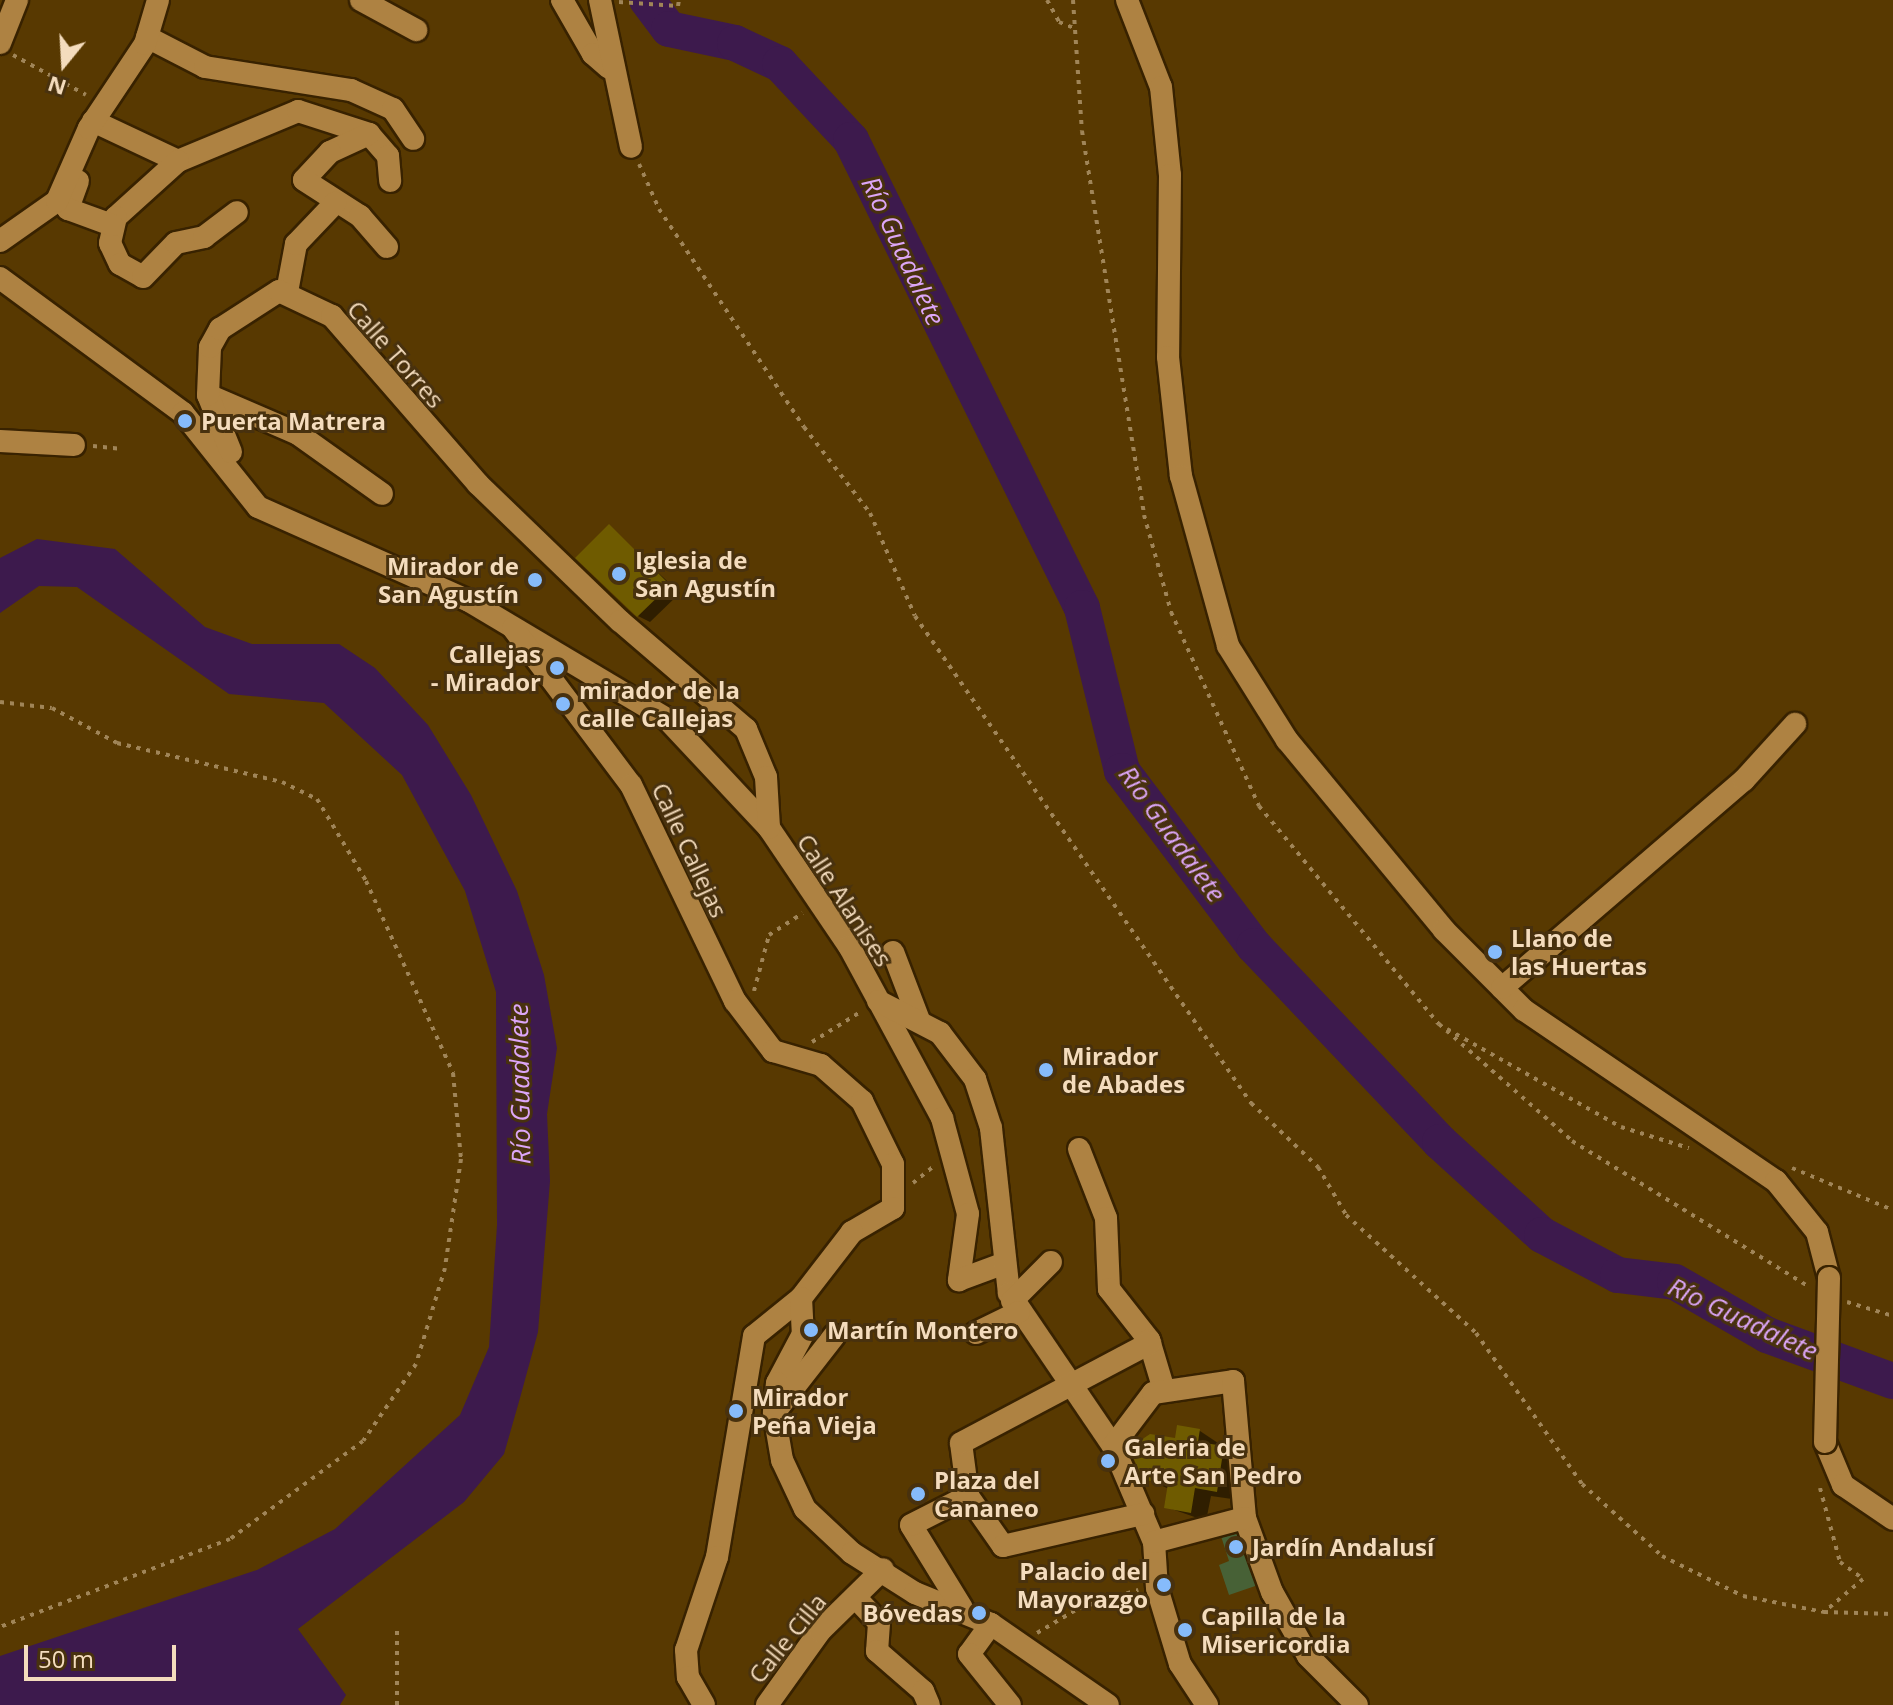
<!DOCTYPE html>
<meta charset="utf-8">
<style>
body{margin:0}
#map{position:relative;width:1893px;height:1705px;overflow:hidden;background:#583901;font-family:"Open Sans",sans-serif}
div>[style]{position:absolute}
.green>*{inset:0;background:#476136}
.water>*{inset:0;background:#3d1a4d}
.shadow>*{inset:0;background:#0007}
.river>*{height:36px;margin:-18px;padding:0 18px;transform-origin:18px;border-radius:18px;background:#3d1a4d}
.building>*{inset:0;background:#6f5b00}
.path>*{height:4px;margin-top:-2px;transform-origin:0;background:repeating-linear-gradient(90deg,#a08558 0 4px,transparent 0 10px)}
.roads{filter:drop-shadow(2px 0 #382200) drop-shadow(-2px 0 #382200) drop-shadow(0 2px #382200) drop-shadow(0 -2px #382200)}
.minor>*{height:22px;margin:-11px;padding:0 11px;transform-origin:11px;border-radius:11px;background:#ae8242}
.bridges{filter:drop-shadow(2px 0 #382200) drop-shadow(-2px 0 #382200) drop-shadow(0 2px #382200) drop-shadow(0 -2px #382200)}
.minor-bridge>*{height:22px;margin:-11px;padding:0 11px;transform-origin:11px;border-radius:11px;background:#ae8242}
.dots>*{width:22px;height:22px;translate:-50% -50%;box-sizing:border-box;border:4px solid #48310e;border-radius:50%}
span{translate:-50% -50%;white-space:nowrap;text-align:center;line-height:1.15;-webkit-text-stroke:6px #48310e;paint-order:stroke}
.street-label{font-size:24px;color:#f4dcbd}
.poi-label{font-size:24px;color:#f4dcbd;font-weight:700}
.left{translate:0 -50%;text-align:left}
.right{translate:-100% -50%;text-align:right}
.water-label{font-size:26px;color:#dca6f7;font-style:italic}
.north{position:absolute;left:24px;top:24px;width:80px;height:80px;-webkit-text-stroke:6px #48310e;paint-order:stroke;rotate:198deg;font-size:22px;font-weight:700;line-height:32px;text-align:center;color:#f4dcbd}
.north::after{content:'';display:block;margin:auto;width:28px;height:36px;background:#f4dcbd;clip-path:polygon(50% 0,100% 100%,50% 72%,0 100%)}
.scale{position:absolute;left:24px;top:1645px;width:152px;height:36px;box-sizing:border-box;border:4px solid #f4dcbd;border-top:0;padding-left:10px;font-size:24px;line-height:28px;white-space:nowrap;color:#f4dcbd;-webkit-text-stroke:6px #48310e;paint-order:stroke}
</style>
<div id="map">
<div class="green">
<div style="clip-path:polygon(1240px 1526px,1261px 1584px,1229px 1595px,1219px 1565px,1229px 1561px,1220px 1533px)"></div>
</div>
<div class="water">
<div style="clip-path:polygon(37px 539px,115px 549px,205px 627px,252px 644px,339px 644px,375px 668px,428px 725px,471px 795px,517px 891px,544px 975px,557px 1048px,547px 1114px,550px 1181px,538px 1332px,520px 1398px,504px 1454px,464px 1502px,298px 1629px,346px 1695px,340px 1705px,0 1705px,0 1656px,257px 1570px,335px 1529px,460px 1415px,489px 1347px,497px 1225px,496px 992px,465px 891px,402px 775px,324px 703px,229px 694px,77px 587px,39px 586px,0 613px,0 558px)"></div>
</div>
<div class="shadow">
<div style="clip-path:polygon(609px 527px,680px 593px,650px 622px,638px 616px)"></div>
<div style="clip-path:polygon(1200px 1431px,1239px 1457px,1232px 1499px,1211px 1496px,1206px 1521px,1166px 1507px,1169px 1489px,1145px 1478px,1176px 1440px)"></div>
</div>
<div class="river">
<div style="left:647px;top:0;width:36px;rotate:53deg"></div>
<div style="left:669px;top:29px;width:67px;rotate:12deg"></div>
<div style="left:735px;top:43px;width:50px;rotate:25deg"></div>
<div style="left:780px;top:64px;width:104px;rotate:46.9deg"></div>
<div style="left:851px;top:140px;width:522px;rotate:63.73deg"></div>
<div style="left:1082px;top:608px;width:168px;rotate:76.2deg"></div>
<div style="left:1122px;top:771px;width:219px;rotate:53deg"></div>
<div style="left:1254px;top:946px;width:270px;rotate:46.5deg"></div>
<div style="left:1440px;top:1142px;width:138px;rotate:42.4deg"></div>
<div style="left:1542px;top:1235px;width:86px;rotate:27.8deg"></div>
<div style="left:1618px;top:1275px;width:57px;rotate:7deg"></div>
<div style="left:1675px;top:1282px;width:106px;rotate:29.9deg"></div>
<div style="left:1767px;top:1335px;width:134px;rotate:20.1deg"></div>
</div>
<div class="building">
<div style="clip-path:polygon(609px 524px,670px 585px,637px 617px,575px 558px)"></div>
<div style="clip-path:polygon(1177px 1425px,1200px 1429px,1198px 1442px,1224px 1446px,1217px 1492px,1195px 1488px,1191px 1513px,1164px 1508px,1168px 1483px,1143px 1480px,1129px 1448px,1150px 1434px,1175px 1438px)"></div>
</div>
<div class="path">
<div style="left:1047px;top:0;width:25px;rotate:61deg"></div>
<div style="left:1059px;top:22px;width:16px;rotate:22deg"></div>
<div style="left:1073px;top:0;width:131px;rotate:86.1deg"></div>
<div style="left:1082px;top:131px;width:389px;rotate:80.8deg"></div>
<div style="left:1144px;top:515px;width:101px;rotate:74.4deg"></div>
<div style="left:1171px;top:612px;width:213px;rotate:65.6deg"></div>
<div style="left:1259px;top:806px;width:283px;rotate:50.5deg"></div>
<div style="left:1439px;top:1024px;width:177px;rotate:41.3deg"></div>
<div style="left:1572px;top:1141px;width:278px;rotate:31.6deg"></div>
<div style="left:619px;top:2px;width:59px;rotate:3.9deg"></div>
<div style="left:678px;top:6px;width:6px;rotate:-81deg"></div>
<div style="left:13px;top:55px;width:83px;rotate:28.7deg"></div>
<div style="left:639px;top:164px;width:49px;rotate:66deg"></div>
<div style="left:659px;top:209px;width:262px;rotate:56.4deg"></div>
<div style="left:804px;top:427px;width:108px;rotate:52.5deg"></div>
<div style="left:870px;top:513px;width:112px;rotate:66.4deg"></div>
<div style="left:915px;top:616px;width:592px;rotate:55.4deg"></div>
<div style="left:1251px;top:1103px;width:93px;rotate:43.7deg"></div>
<div style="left:1318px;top:1167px;width:56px;rotate:59.7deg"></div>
<div style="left:1346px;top:1215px;width:176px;rotate:42.2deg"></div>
<div style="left:1476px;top:1333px;width:184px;rotate:54.9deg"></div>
<div style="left:1582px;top:1484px;width:108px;rotate:42deg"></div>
<div style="left:1662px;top:1556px;width:90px;rotate:26.3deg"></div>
<div style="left:1743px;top:1596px;width:83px;rotate:11.2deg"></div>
<div style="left:93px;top:446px;width:27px;rotate:6deg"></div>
<div style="left:0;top:702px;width:52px;rotate:6.6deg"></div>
<div style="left:52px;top:708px;width:74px;rotate:28.3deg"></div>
<div style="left:117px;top:743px;width:170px;rotate:13.3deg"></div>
<div style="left:282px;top:782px;width:39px;rotate:26deg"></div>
<div style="left:317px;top:799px;width:96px;rotate:59.1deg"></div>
<div style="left:366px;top:881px;width:211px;rotate:65.6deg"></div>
<div style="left:453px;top:1073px;width:86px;rotate:84.7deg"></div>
<div style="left:461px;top:1159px;width:110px;rotate:98.4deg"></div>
<div style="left:445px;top:1268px;width:100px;rotate:106.8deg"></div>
<div style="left:416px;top:1364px;width:93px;rotate:124.5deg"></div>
<div style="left:363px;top:1441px;width:165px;rotate:143.6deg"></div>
<div style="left:230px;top:1539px;width:246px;rotate:159.1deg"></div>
<div style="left:754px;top:991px;width:58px;rotate:-75deg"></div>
<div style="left:769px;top:935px;width:40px;rotate:-32.9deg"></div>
<div style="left:1447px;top:1029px;width:200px;rotate:29.4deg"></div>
<div style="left:1621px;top:1127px;width:71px;rotate:17.2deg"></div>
<div style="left:812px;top:1042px;width:59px;rotate:-31.8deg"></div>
<div style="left:1792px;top:1168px;width:109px;rotate:22.6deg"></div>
<div style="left:913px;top:1183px;width:27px;rotate:-39deg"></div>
<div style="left:1847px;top:1302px;width:48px;rotate:16.9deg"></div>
<div style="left:1820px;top:1488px;width:77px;rotate:74.9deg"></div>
<div style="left:1840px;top:1562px;width:29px;rotate:36deg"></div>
<div style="left:1863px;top:1579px;width:51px;rotate:139.8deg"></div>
<div style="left:1824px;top:1612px;width:69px;rotate:1.7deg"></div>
<div style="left:1037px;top:1633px;width:49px;rotate:-30.8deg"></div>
<div style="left:1079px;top:1608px;width:62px;rotate:-17deg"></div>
<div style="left:397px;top:1705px;width:79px;rotate:-90deg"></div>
</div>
<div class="roads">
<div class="minor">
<div style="left:361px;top:0;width:63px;rotate:28.6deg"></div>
<div style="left:562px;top:0;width:62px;rotate:60.1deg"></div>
<div style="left:593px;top:54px;width:21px;rotate:41deg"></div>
<div style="left:600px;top:0;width:150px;rotate:78.1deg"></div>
<div style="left:1127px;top:0;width:93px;rotate:68.7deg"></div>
<div style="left:1161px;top:87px;width:88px;rotate:84.2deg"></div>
<div style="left:1170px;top:175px;width:182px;rotate:90.6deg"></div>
<div style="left:1168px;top:357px;width:120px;rotate:83.8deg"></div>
<div style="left:1181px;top:476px;width:176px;rotate:74.5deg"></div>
<div style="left:1228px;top:646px;width:111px;rotate:57.9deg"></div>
<div style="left:1287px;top:740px;width:246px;rotate:50.4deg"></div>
<div style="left:1444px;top:930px;width:113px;rotate:45deg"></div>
<div style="left:1524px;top:1010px;width:305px;rotate:34.2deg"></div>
<div style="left:1776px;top:1181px;width:65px;rotate:51.2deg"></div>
<div style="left:1817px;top:1232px;width:48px;rotate:75.4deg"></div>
<div style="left:147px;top:37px;width:65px;rotate:27.3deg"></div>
<div style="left:205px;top:67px;width:148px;rotate:9deg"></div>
<div style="left:351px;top:90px;width:46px;rotate:24.3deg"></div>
<div style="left:393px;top:109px;width:36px;rotate:56deg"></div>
<div style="left:0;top:43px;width:46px;rotate:-68.4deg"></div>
<div style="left:93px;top:121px;width:94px;rotate:25.2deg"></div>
<div style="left:178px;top:161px;width:130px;rotate:-22.6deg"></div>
<div style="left:298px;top:111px;width:75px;rotate:17.9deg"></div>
<div style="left:369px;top:134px;width:29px;rotate:49deg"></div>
<div style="left:388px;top:156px;width:25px;rotate:85deg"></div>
<div style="left:369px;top:134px;width:43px;rotate:155.2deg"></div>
<div style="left:330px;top:152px;width:38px;rotate:133deg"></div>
<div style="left:304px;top:180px;width:67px;rotate:32.7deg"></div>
<div style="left:360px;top:216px;width:41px;rotate:48.9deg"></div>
<div style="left:178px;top:161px;width:84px;rotate:137.9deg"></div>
<div style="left:116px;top:217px;width:27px;rotate:103deg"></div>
<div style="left:110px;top:243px;width:23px;rotate:65deg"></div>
<div style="left:120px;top:264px;width:26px;rotate:29deg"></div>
<div style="left:143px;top:277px;width:47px;rotate:-45.9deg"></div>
<div style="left:176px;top:243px;width:29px;rotate:-12deg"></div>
<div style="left:204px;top:237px;width:41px;rotate:-37.1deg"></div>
<div style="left:78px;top:181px;width:30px;rotate:110deg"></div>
<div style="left:68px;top:209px;width:47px;rotate:20deg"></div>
<div style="left:0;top:241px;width:70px;rotate:-35.1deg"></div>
<div style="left:57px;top:201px;width:80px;rotate:-66.3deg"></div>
<div style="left:89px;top:128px;width:101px;rotate:-56.3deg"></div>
<div style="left:145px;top:44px;width:46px;rotate:-73.5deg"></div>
<div style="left:0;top:278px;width:227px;rotate:36.4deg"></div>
<div style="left:183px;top:413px;width:120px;rotate:51.4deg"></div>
<div style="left:258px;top:507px;width:231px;rotate:24deg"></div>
<div style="left:469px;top:601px;width:230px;rotate:30.8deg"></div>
<div style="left:667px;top:719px;width:149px;rotate:46.9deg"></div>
<div style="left:769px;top:828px;width:143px;rotate:55.9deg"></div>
<div style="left:849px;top:946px;width:196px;rotate:61.6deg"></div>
<div style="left:942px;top:1118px;width:99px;rotate:74.8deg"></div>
<div style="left:968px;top:1214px;width:67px;rotate:97.8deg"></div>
<div style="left:959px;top:1280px;width:49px;rotate:-20.3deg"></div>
<div style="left:287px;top:292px;width:49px;rotate:-79.4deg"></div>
<div style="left:296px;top:244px;width:57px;rotate:-46.4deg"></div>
<div style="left:208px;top:395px;width:98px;rotate:23.4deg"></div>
<div style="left:298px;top:434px;width:103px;rotate:35.5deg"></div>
<div style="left:0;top:441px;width:74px;rotate:3.1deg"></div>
<div style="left:231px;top:452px;width:61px;rotate:-112deg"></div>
<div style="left:208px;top:395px;width:48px;rotate:-87.6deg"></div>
<div style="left:210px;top:347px;width:21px;rotate:-61deg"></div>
<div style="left:220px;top:329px;width:70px;rotate:-32.8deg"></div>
<div style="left:279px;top:291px;width:59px;rotate:25.3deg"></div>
<div style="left:332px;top:316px;width:223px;rotate:49deg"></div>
<div style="left:478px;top:484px;width:197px;rotate:44deg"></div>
<div style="left:620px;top:621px;width:166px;rotate:40.6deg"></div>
<div style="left:746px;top:729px;width:52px;rotate:67.4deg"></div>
<div style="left:766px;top:777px;width:51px;rotate:86.6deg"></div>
<div style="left:513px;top:628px;width:196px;rotate:53.1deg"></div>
<div style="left:631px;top:785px;width:240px;rotate:64.3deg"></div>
<div style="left:735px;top:1001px;width:63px;rotate:52.8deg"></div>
<div style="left:773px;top:1051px;width:50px;rotate:16.3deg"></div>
<div style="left:821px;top:1065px;width:55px;rotate:41.3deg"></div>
<div style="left:862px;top:1101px;width:70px;rotate:63.8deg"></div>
<div style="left:893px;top:1164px;width:44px;rotate:90deg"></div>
<div style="left:893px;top:1208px;width:48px;rotate:149.7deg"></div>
<div style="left:852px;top:1232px;width:83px;rotate:127.7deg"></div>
<div style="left:801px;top:1298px;width:60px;rotate:141deg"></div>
<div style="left:754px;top:1336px;width:224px;rotate:99.5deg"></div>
<div style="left:717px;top:1557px;width:98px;rotate:108.4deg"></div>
<div style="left:686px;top:1650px;width:27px;rotate:86deg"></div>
<div style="left:688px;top:1677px;width:32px;rotate:60deg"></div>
<div style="left:893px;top:952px;width:73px;rotate:69.1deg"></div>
<div style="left:1502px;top:988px;width:319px;rotate:-40.7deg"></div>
<div style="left:1744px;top:780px;width:76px;rotate:-47.7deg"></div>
<div style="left:878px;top:1001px;width:70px;rotate:27.3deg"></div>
<div style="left:940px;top:1033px;width:58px;rotate:52.7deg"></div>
<div style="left:975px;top:1079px;width:52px;rotate:71.9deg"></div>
<div style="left:991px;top:1128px;width:166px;rotate:83.8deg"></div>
<div style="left:1009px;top:1293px;width:185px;rotate:55.8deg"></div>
<div style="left:1113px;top:1446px;width:104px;rotate:66.9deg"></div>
<div style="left:1154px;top:1542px;width:46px;rotate:86.3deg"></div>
<div style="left:1157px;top:1588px;width:79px;rotate:73.2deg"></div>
<div style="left:1180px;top:1664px;width:49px;rotate:56.6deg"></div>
<div style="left:1079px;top:1149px;width:74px;rotate:68.6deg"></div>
<div style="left:1106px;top:1218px;width:71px;rotate:87.6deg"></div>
<div style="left:1109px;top:1289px;width:65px;rotate:51.9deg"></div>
<div style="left:1149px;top:1340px;width:52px;rotate:73.3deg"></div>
<div style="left:801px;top:1298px;width:36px;rotate:87deg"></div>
<div style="left:803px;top:1334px;width:55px;rotate:118deg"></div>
<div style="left:777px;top:1383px;width:30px;rotate:96deg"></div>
<div style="left:774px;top:1413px;width:48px;rotate:80.3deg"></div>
<div style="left:782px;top:1460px;width:54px;rotate:64.9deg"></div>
<div style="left:805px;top:1509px;width:64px;rotate:43.1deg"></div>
<div style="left:852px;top:1553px;width:75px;rotate:32.4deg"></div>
<div style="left:915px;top:1593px;width:82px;rotate:22.2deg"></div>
<div style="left:991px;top:1624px;width:142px;rotate:34.7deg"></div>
<div style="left:1012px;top:1301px;width:55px;rotate:-45deg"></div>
<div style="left:976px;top:1333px;width:48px;rotate:-26deg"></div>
<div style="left:774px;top:1413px;width:98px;rotate:-52.1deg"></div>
<div style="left:1825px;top:1442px;width:47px;rotate:67.3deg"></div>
<div style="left:1843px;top:1485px;width:60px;rotate:34.2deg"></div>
<div style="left:1113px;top:1446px;width:66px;rotate:-53deg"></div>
<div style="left:1153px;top:1393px;width:81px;rotate:-8.5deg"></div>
<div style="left:1233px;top:1381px;width:138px;rotate:85deg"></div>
<div style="left:1245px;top:1518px;width:79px;rotate:70deg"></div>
<div style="left:1272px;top:1592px;width:73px;rotate:60.6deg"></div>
<div style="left:1308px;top:1656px;width:69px;rotate:45deg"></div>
<div style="left:968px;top:1496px;width:61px;rotate:55deg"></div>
<div style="left:1003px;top:1546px;width:144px;rotate:-12.9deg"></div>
<div style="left:1154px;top:1542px;width:94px;rotate:-14.8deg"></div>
<div style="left:855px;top:1597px;width:35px;rotate:47deg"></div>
<div style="left:879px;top:1623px;width:28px;rotate:94deg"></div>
<div style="left:877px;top:1651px;width:61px;rotate:41deg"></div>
<div style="left:923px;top:1691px;width:15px;rotate:67deg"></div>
<div style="left:962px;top:1608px;width:97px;rotate:-121.6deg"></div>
<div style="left:911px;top:1525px;width:64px;rotate:-27deg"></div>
<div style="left:968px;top:1496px;width:53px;rotate:-97.5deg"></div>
<div style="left:961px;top:1443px;width:214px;rotate:-27.9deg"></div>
<div style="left:991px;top:1624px;width:37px;rotate:126deg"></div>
<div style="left:969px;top:1654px;width:65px;rotate:51.2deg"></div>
<div style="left:767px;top:1705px;width:91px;rotate:-54.4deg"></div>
<div style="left:820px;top:1631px;width:88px;rotate:-44.5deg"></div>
</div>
</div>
<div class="bridges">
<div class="minor-bridge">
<div style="left:1825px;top:1442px;width:164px;rotate:-88.6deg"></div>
</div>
</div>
<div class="dots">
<div style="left:185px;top:421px;background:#86bbfb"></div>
<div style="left:619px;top:574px;background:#86bbfb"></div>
<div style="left:535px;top:580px;background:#86bbfb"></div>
<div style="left:557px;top:668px;background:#86bbfb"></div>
<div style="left:563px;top:704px;background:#86bbfb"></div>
<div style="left:1495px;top:952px;background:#86bbfb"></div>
<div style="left:1046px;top:1070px;background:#86bbfb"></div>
<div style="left:811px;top:1330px;background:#86bbfb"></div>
<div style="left:736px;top:1411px;background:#86bbfb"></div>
<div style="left:1108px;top:1461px;background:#86bbfb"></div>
<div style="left:918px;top:1494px;background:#86bbfb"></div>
<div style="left:1236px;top:1547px;background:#86bbfb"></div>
<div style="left:1164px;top:1585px;background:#86bbfb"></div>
<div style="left:979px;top:1613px;background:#86bbfb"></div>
<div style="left:1185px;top:1630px;background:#86bbfb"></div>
</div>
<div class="street-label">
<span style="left:396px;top:354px;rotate:49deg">Calle Torres</span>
<span style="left:690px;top:850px;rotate:65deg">Calle Callejas</span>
<span style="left:845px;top:900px;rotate:57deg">Calle Alanises</span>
<span style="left:787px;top:1638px;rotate:-51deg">Calle Cilla</span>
</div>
<div class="poi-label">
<span class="left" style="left:201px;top:421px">Puerta Matrera</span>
<span class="left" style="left:635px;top:574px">Iglesia de<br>San Agustín</span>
<span class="right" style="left:519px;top:580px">Mirador de<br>San Agustín</span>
<span class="right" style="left:541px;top:668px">Callejas<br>- Mirador</span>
<span class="left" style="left:579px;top:704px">mirador de la<br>calle Callejas</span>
<span class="left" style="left:1511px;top:952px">Llano de<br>las Huertas</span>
<span class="left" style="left:1062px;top:1070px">Mirador<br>de Abades</span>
<span class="left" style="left:827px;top:1330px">Martín Montero</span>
<span class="left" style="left:752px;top:1411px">Mirador<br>Peña Vieja</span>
<span class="left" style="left:1124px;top:1461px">Galeria de<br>Arte San Pedro</span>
<span class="left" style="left:934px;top:1494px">Plaza del<br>Cananeo</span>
<span class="left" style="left:1252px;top:1547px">Jardín Andalusí</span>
<span class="right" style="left:1148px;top:1585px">Palacio del<br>Mayorazgo</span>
<span class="right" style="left:963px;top:1613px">Bóvedas</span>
<span class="left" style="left:1201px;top:1630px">Capilla de la<br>Misericordia</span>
</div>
<div class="water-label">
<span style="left:903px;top:251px;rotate:65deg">Río Guadalete</span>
<span style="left:1172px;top:834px;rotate:54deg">Río Guadalete</span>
<span style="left:520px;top:1084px;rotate:-91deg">Río Guadalete</span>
<span style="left:1743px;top:1319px;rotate:25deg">Río Guadalete</span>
</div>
<div class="north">N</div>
<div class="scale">50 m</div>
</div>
